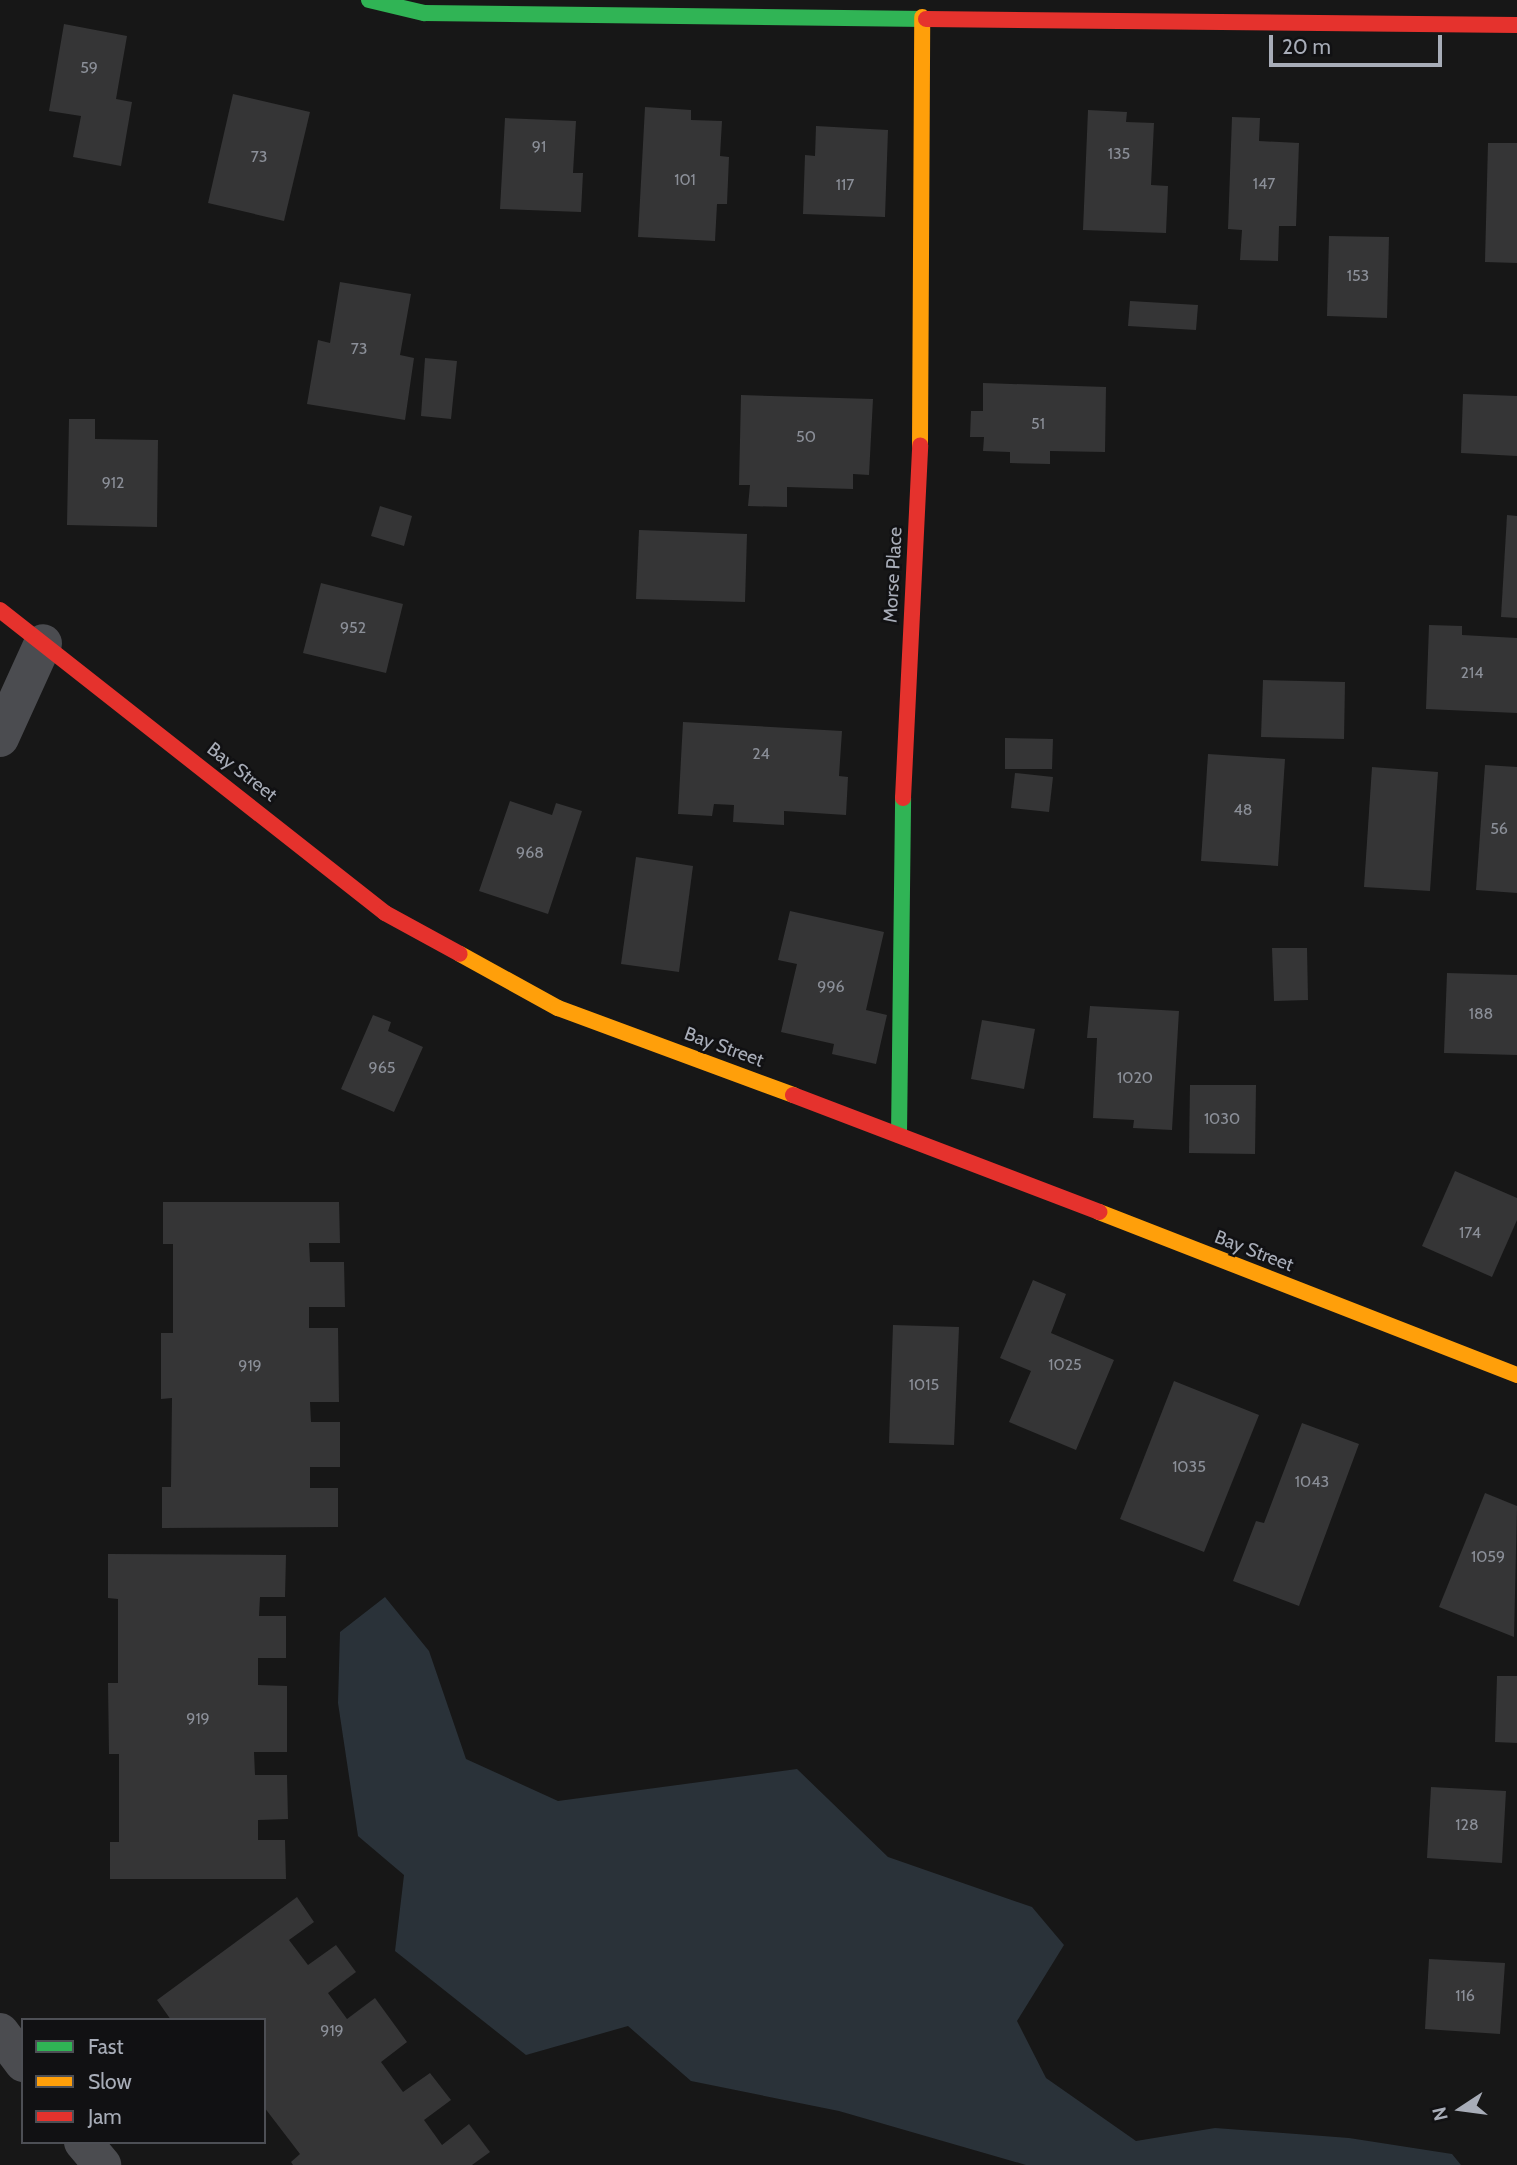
<!DOCTYPE html>
<style>
body{margin:0}
#map{position:relative;width:1517px;height:2165px;overflow:hidden;background:#171717;font-family:Cabin,sans-serif}
div>[style]{position:absolute}
.water>*{inset:0;background:#2a3239}
.building>*{inset:0;background:#353536}
.street>*{height:38px;margin:-19px;padding:0 19px;transform-origin:19px;border-radius:19px;background:#4b4c50}
.fast>*{height:16px;margin:-8px;padding:0 8px;transform-origin:8px;border-radius:8px;background:#30b455}
.slow>*{height:16px;margin:-8px;padding:0 8px;transform-origin:8px;border-radius:8px;background:#ff9f0a}
.jam>*{height:16px;margin:-8px;padding:0 8px;transform-origin:8px;border-radius:8px;background:#e5322d}
span{translate:-50% -50%;white-space:nowrap;text-align:center;line-height:1.15;-webkit-text-stroke:5px #111113;paint-order:stroke}
.number-label{font-size:16px;color:#8b8f98}
.number-label span{-webkit-text-stroke-width:0}
.street-label{font-size:19px;color:#a8adb8}
.legend{position:absolute;left:21px;top:2018px;width:245px;height:126px;box-sizing:border-box;background:#111113;border:2px solid #4d4f55;margin:0;padding:9px 12px;list-style:none;font-size:21px;color:#a8adb8}
.legend li{display:flex;align-items:center;gap:14px;height:35px}
.legend b{width:35px;border:2px solid #4d4f55}
.north{position:absolute;left:1426px;top:2074px;width:70px;height:70px;-webkit-text-stroke:5px #111113;paint-order:stroke;rotate:257deg;font-size:19px;font-weight:700;line-height:28px;text-align:center;color:#a8adb8}
.north::after{content:'';display:block;margin:auto;width:24px;height:32px;background:#a8adb8;clip-path:polygon(50% 0,100% 100%,50% 72%,0 100%)}
.scale{position:absolute;left:1269px;top:35px;width:173px;height:32px;box-sizing:border-box;border:4px solid #a8adb8;border-top:0;padding-left:9px;font-size:21px;line-height:24px;white-space:nowrap;color:#a8adb8;-webkit-text-stroke:5px #111113;paint-order:stroke}
</style>
<div id="map">
<div class="water">
<div style="clip-path:polygon(385px 1597px,429px 1651px,466px 1759px,558px 1801px,797px 1769px,888px 1857px,1032px 1907px,1064px 1945px,1017px 2021px,1046px 2078px,1136px 2141px,1215px 2128px,1349px 2138px,1452px 2154px,1461px 2165px,1026px 2165px,839px 2111px,691px 2081px,628px 2026px,526px 2055px,395px 1951px,404px 1875px,358px 1836px,338px 1703px,340px 1632px)"></div>
</div>
<div class="building">
<div style="clip-path:polygon(64px 24px,127px 36px,116px 99px,132px 102px,121px 166px,73px 157px,81px 116px,49px 111px)"></div>
<div style="clip-path:polygon(233px 94px,310px 112px,284px 221px,208px 203px)"></div>
<div style="clip-path:polygon(645px 107px,691px 110px,691px 120px,722px 121px,720px 156px,729px 157px,727px 204px,717px 204px,715px 241px,638px 237px)"></div>
<div style="clip-path:polygon(1088px 110px,1127px 112px,1126px 122px,1154px 123px,1151px 185px,1168px 186px,1166px 233px,1083px 230px)"></div>
<div style="clip-path:polygon(1232px 117px,1260px 118px,1259px 141px,1299px 143px,1296px 226px,1279px 226px,1278px 261px,1240px 260px,1242px 230px,1228px 229px)"></div>
<div style="clip-path:polygon(505px 118px,576px 121px,573px 173px,583px 173px,581px 212px,500px 209px)"></div>
<div style="clip-path:polygon(816px 126px,888px 130px,885px 217px,803px 214px,805px 155px,815px 156px)"></div>
<div style="clip-path:polygon(1488px 143px,1517px 143px,1517px 263px,1485px 262px)"></div>
<div style="clip-path:polygon(1329px 236px,1389px 237px,1387px 318px,1327px 316px)"></div>
<div style="clip-path:polygon(340px 282px,411px 294px,400px 355px,414px 358px,405px 420px,307px 404px,318px 340px,330px 343px)"></div>
<div style="clip-path:polygon(1130px 301px,1198px 305px,1196px 330px,1128px 326px)"></div>
<div style="clip-path:polygon(425px 358px,457px 361px,451px 419px,421px 416px)"></div>
<div style="clip-path:polygon(983px 383px,1106px 387px,1105px 452px,1050px 451px,1050px 464px,1010px 463px,1010px 452px,983px 451px,984px 437px,970px 437px,971px 411px,983px 411px)"></div>
<div style="clip-path:polygon(1463px 394px,1517px 396px,1517px 456px,1461px 453px)"></div>
<div style="clip-path:polygon(741px 395px,873px 399px,869px 475px,853px 474px,853px 489px,787px 487px,787px 507px,748px 506px,750px 485px,739px 485px)"></div>
<div style="clip-path:polygon(69px 419px,95px 419px,95px 439px,158px 440px,157px 527px,67px 525px)"></div>
<div style="clip-path:polygon(380px 506px,412px 516px,404px 546px,371px 536px)"></div>
<div style="clip-path:polygon(1507px 515px,1517px 516px,1517px 618px,1501px 617px)"></div>
<div style="clip-path:polygon(639px 530px,747px 534px,745px 602px,636px 599px)"></div>
<div style="clip-path:polygon(321px 583px,403px 604px,386px 673px,303px 653px)"></div>
<div style="clip-path:polygon(1429px 625px,1462px 626px,1462px 635px,1517px 638px,1517px 713px,1426px 709px)"></div>
<div style="clip-path:polygon(1263px 680px,1345px 682px,1344px 739px,1261px 737px)"></div>
<div style="clip-path:polygon(683px 722px,842px 731px,839px 776px,848px 777px,846px 815px,784px 811px,784px 825px,733px 822px,734px 805px,714px 804px,712px 816px,678px 814px)"></div>
<div style="clip-path:polygon(1005px 738px,1053px 739px,1052px 769px,1005px 769px)"></div>
<div style="clip-path:polygon(1208px 754px,1285px 759px,1278px 866px,1201px 861px)"></div>
<div style="clip-path:polygon(1485px 765px,1517px 767px,1517px 893px,1476px 890px)"></div>
<div style="clip-path:polygon(1372px 767px,1438px 772px,1430px 891px,1364px 887px)"></div>
<div style="clip-path:polygon(1015px 773px,1053px 777px,1049px 812px,1011px 808px)"></div>
<div style="clip-path:polygon(510px 801px,552px 815px,556px 803px,582px 811px,548px 914px,479px 891px)"></div>
<div style="clip-path:polygon(636px 857px,693px 866px,679px 972px,621px 964px)"></div>
<div style="clip-path:polygon(790px 911px,884px 932px,866px 1010px,887px 1015px,876px 1064px,832px 1054px,834px 1044px,781px 1032px,797px 964px,778px 960px)"></div>
<div style="clip-path:polygon(1272px 948px,1307px 948px,1308px 1000px,1274px 1001px)"></div>
<div style="clip-path:polygon(1447px 973px,1517px 975px,1517px 1055px,1444px 1053px)"></div>
<div style="clip-path:polygon(1090px 1006px,1179px 1011px,1172px 1130px,1133px 1128px,1134px 1120px,1093px 1118px,1097px 1038px,1087px 1038px)"></div>
<div style="clip-path:polygon(373px 1015px,391px 1022px,388px 1031px,423px 1047px,394px 1112px,341px 1089px)"></div>
<div style="clip-path:polygon(982px 1020px,1035px 1029px,1024px 1089px,971px 1079px)"></div>
<div style="clip-path:polygon(1190px 1085px,1256px 1085px,1255px 1154px,1189px 1153px)"></div>
<div style="clip-path:polygon(1455px 1171px,1517px 1198px,1517px 1220px,1492px 1277px,1422px 1246px)"></div>
<div style="clip-path:polygon(163px 1202px,339px 1202px,340px 1243px,309px 1243px,310px 1262px,344px 1262px,345px 1307px,309px 1307px,309px 1328px,338px 1328px,339px 1402px,310px 1402px,311px 1422px,340px 1422px,340px 1467px,310px 1467px,310px 1488px,338px 1488px,338px 1527px,162px 1528px,162px 1487px,171px 1487px,172px 1398px,161px 1399px,161px 1333px,173px 1333px,173px 1244px,163px 1244px)"></div>
<div style="clip-path:polygon(1033px 1280px,1066px 1294px,1051px 1333px,1114px 1360px,1076px 1450px,1009px 1422px,1031px 1371px,1000px 1358px)"></div>
<div style="clip-path:polygon(893px 1325px,959px 1327px,954px 1445px,889px 1443px)"></div>
<div style="clip-path:polygon(1174px 1381px,1259px 1415px,1204px 1552px,1120px 1519px)"></div>
<div style="clip-path:polygon(1302px 1423px,1359px 1444px,1299px 1606px,1233px 1581px,1256px 1521px,1264px 1523px)"></div>
<div style="clip-path:polygon(1485px 1493px,1517px 1506px,1514px 1637px,1439px 1607px)"></div>
<div style="clip-path:polygon(108px 1554px,286px 1555px,285px 1597px,260px 1597px,259px 1616px,286px 1616px,286px 1658px,258px 1658px,258px 1685px,287px 1686px,287px 1752px,254px 1752px,255px 1775px,287px 1775px,288px 1819px,258px 1820px,258px 1840px,285px 1840px,286px 1879px,110px 1879px,110px 1842px,119px 1842px,119px 1754px,109px 1754px,108px 1683px,118px 1683px,118px 1599px,108px 1598px)"></div>
<div style="clip-path:polygon(1497px 1676px,1517px 1676px,1517px 1743px,1495px 1742px)"></div>
<div style="clip-path:polygon(1431px 1787px,1506px 1791px,1502px 1863px,1427px 1858px)"></div>
<div style="clip-path:polygon(297px 1897px,314px 1922px,289px 1940px,308px 1965px,336px 1945px,356px 1972px,328px 1993px,347px 2019px,375px 1998px,407px 2042px,381px 2062px,403px 2092px,430px 2073px,451px 2100px,424px 2120px,442px 2145px,469px 2124px,490px 2152px,472px 2165px,293px 2165px,291px 2162px,300px 2154px,264px 2107px,264px 2020px,171px 2020px,157px 2000px)"></div>
<div style="clip-path:polygon(1429px 1959px,1505px 1963px,1500px 2034px,1425px 2029px)"></div>
</div>
<div class="street">
<div style="left:0;top:738px;width:104px;rotate:-65.6deg"></div>
<div style="left:0;top:2032px;width:39px;rotate:53deg"></div>
<div style="left:83px;top:2142px;width:30px;rotate:50deg"></div>
</div>
<div class="fast">
<div style="left:369px;top:0;width:57px;rotate:13.3deg"></div>
<div style="left:424px;top:13px;width:502px;rotate:0.68deg"></div>
<div style="left:899px;top:1135px;width:337px;rotate:-89.3deg"></div>
</div>
<div class="slow">
<div style="left:920px;top:445px;width:428px;rotate:-89.7deg"></div>
<div style="left:460px;top:954px;width:112px;rotate:28.9deg"></div>
<div style="left:558px;top:1008px;width:251px;rotate:20.3deg"></div>
<div style="left:1099px;top:1212px;width:449px;rotate:21.3deg"></div>
</div>
<div class="jam">
<div style="left:926px;top:19px;width:591px;rotate:0.58deg"></div>
<div style="left:0;top:610px;width:490px;rotate:38.2deg"></div>
<div style="left:385px;top:913px;width:85px;rotate:28.7deg"></div>
<div style="left:903px;top:798px;width:353px;rotate:-87.2deg"></div>
<div style="left:793px;top:1095px;width:328px;rotate:20.9deg"></div>
</div>
<div class="number-label">
<span style="left:89px;top:68px">59</span>
<span style="left:539px;top:147px">91</span>
<span style="left:1119px;top:154px">135</span>
<span style="left:259px;top:157px">73</span>
<span style="left:685px;top:180px">101</span>
<span style="left:1264px;top:184px">147</span>
<span style="left:845px;top:185px">117</span>
<span style="left:1358px;top:276px">153</span>
<span style="left:359px;top:349px">73</span>
<span style="left:1038px;top:424px">51</span>
<span style="left:806px;top:437px">50</span>
<span style="left:113px;top:483px">912</span>
<span style="left:353px;top:628px">952</span>
<span style="left:1472px;top:673px">214</span>
<span style="left:761px;top:754px">24</span>
<span style="left:1243px;top:810px">48</span>
<span style="left:1499px;top:829px">56</span>
<span style="left:530px;top:853px">968</span>
<span style="left:831px;top:987px">996</span>
<span style="left:1481px;top:1014px">188</span>
<span style="left:382px;top:1068px">965</span>
<span style="left:1135px;top:1078px">1020</span>
<span style="left:1222px;top:1119px">1030</span>
<span style="left:1470px;top:1233px">174</span>
<span style="left:1065px;top:1365px">1025</span>
<span style="left:250px;top:1366px">919</span>
<span style="left:924px;top:1385px">1015</span>
<span style="left:1189px;top:1467px">1035</span>
<span style="left:1312px;top:1482px">1043</span>
<span style="left:1488px;top:1557px">1059</span>
<span style="left:198px;top:1719px">919</span>
<span style="left:1467px;top:1825px">128</span>
<span style="left:1465px;top:1996px">116</span>
<span style="left:332px;top:2031px">919</span>
</div>
<div class="street-label">
<span style="left:893px;top:575px;rotate:-87deg">Morse Place</span>
<span style="left:242px;top:772px;rotate:38deg">Bay Street</span>
<span style="left:724px;top:1047px;rotate:20deg">Bay Street</span>
<span style="left:1254px;top:1251px;rotate:21deg">Bay Street</span>
</div>
<ul class="legend">
<li><b style="height:9px;background:#30b455"></b>Fast</li>
<li><b style="height:9px;background:#ff9f0a"></b>Slow</li>
<li><b style="height:9px;background:#e5322d"></b>Jam</li>
</ul>
<div class="north">N</div>
<div class="scale">20 m</div>
</div>
